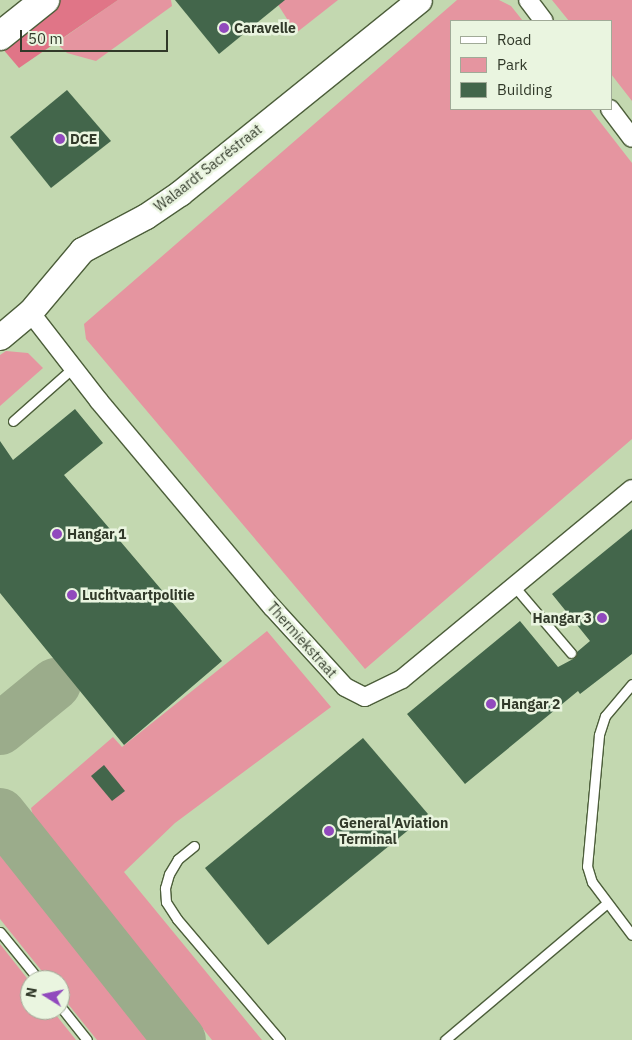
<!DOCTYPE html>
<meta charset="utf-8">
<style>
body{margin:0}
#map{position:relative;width:632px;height:1040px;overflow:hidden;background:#c3d8b0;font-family:"IBM Plex Sans",sans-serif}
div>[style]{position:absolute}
.green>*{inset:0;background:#e595a0}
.forest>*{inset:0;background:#e07587}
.taxiway>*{height:52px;margin:-26px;padding:0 26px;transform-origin:26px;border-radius:26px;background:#9bac8b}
.building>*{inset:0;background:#43664b}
.roads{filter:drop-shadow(1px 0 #4c5e3a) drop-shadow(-1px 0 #4c5e3a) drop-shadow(0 1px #4c5e3a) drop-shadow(0 -1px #4c5e3a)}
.lane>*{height:9px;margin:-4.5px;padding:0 4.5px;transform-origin:4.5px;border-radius:4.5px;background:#fff}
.street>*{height:18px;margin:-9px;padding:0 9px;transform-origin:9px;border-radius:9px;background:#fff}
.secondary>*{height:25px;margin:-12.5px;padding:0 12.5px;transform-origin:12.5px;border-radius:12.5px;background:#fff}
.primary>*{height:28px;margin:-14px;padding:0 14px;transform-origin:14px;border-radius:14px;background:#fff}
.dots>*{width:14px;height:14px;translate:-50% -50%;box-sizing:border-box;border:2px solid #eaf5e0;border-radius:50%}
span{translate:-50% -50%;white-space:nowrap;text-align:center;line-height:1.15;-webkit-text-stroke:5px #eaf5e0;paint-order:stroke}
.poi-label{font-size:14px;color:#313929;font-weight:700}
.left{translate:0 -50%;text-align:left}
.right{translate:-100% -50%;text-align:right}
.street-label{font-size:14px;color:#313929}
.legend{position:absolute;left:450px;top:20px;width:162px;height:90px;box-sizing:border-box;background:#eaf5e0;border:1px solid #a0aa97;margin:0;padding:6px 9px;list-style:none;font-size:15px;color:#313929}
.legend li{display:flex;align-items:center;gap:10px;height:25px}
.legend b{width:25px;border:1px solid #a0aa97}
.north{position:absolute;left:20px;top:970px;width:50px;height:50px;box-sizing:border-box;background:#eaf5e0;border:1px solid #a0aa97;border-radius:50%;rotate:280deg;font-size:14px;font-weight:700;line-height:20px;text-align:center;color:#313929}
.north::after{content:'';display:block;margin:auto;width:18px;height:22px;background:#9149bd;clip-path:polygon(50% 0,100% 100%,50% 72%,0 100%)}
.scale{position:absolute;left:20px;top:30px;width:148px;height:22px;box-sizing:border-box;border:2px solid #313929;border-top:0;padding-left:6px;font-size:15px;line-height:18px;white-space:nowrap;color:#313929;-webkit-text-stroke:4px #eaf5e0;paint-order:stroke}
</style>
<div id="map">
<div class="green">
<div style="clip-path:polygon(118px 0,171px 0,172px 6px,96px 61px,67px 53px,56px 43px)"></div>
<div style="clip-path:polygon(275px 0,338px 0,296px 33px)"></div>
<div style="clip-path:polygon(457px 0,499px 0,511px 6px,523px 21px,451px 21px,451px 109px,590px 109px,632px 163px,632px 439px,365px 669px,86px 339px,84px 324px)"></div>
<div style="clip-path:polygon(552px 0,632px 0,632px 101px,611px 74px,611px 21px,569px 21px)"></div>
<div style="clip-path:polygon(6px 351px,28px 353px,43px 368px,0 406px,0 355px)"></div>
<div style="clip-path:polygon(267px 631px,331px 707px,175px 823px,124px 872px,262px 1040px,212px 1040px,33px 816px,31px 808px,113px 737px,122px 747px)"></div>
<div style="clip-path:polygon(0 855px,42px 906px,148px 1040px,97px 1040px,60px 994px,60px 980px,49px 980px,0 919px)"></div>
<div style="clip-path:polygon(0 944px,30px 982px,30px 1010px,52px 1010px,76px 1040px,0 1040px)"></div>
</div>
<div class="forest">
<div style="clip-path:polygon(61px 0,118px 0,19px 68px,2px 48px)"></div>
</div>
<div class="taxiway">
<div style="left:0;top:729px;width:71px;rotate:-39.3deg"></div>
<div style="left:0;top:814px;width:289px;rotate:51.5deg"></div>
</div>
<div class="building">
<div style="clip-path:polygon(175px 0,285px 0,219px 54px)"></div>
<div style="clip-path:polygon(67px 90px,111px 141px,51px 188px,10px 137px)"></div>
<div style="clip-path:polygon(75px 409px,103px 443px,64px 475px,222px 661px,124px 745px,0 593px,0 441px,13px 460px)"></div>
<div style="clip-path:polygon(632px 529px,632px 654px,580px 694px,578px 691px,465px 784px,407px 714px,520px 621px,558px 667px,575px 658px,577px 652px,590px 641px,552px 594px)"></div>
<div style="clip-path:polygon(363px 738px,428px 814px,268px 945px,205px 868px)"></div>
<div style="clip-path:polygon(104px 765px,125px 791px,112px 801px,91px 776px)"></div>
</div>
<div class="roads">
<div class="lane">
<div style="left:13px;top:421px;width:80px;rotate:-41.5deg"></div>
<div style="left:514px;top:586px;width:88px;rotate:49.6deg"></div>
<div style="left:632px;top:684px;width:42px;rotate:130.2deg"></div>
<div style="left:605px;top:716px;width:20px;rotate:108deg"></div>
<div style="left:599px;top:735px;width:132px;rotate:95.2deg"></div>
<div style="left:587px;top:866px;width:17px;rotate:73deg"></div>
<div style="left:592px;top:882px;width:66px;rotate:53deg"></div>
<div style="left:194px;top:846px;width:21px;rotate:141deg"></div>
<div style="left:178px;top:859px;width:17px;rotate:121deg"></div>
<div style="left:169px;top:874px;width:15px;rotate:106deg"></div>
<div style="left:165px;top:888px;width:14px;rotate:86deg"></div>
<div style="left:166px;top:902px;width:20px;rotate:57deg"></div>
<div style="left:177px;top:919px;width:159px;rotate:49.6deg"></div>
<div style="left:0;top:932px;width:62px;rotate:50.9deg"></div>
<div style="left:60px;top:1006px;width:43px;rotate:51.5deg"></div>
<div style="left:445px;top:1040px;width:212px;rotate:-40.2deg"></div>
</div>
<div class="street">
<div style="left:528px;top:0;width:26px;rotate:53deg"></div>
<div style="left:610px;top:109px;width:36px;rotate:53deg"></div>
<div style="left:30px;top:312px;width:113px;rotate:52.2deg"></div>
<div style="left:99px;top:401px;width:269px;rotate:50deg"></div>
<div style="left:272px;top:607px;width:108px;rotate:47.6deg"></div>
<div style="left:345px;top:687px;width:22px;rotate:27deg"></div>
<div style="left:365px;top:697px;width:41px;rotate:-25.9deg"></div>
<div style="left:402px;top:679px;width:298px;rotate:-39.6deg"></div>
</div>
<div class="secondary">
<div style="left:0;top:337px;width:39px;rotate:-40deg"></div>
<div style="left:30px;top:312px;width:81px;rotate:-50deg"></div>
<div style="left:82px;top:250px;width:72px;rotate:-28deg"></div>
<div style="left:146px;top:216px;width:41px;rotate:-34.1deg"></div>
<div style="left:180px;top:193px;width:307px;rotate:-38.9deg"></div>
</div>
<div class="primary">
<div style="left:0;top:36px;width:58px;rotate:-38.7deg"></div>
</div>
</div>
<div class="dots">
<div style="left:224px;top:28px;background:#9149bd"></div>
<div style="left:60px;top:139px;background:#9149bd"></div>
<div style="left:57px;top:534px;background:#9149bd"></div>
<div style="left:72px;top:595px;background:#9149bd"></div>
<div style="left:602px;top:618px;background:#9149bd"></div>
<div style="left:491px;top:704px;background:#9149bd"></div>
<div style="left:329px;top:831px;background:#9149bd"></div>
</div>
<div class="poi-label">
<span class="left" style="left:234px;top:28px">Caravelle</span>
<span class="left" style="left:70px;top:139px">DCE</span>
<span class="left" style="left:67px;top:534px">Hangar 1</span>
<span class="left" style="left:82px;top:595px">Luchtvaartpolitie</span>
<span class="right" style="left:592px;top:618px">Hangar 3</span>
<span class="left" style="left:501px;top:704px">Hangar 2</span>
<span class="left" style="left:339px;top:831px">General Aviation<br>Terminal</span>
</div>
<div class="street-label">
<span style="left:208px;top:168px;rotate:-38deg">Walaardt Sacréstraat</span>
<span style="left:302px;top:640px;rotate:48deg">Thermiekstraat</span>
</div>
<ul class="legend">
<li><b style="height:6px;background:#fff"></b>Road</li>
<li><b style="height:14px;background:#e595a0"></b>Park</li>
<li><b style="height:14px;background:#43664b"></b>Building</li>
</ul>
<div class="north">N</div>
<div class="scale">50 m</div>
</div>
